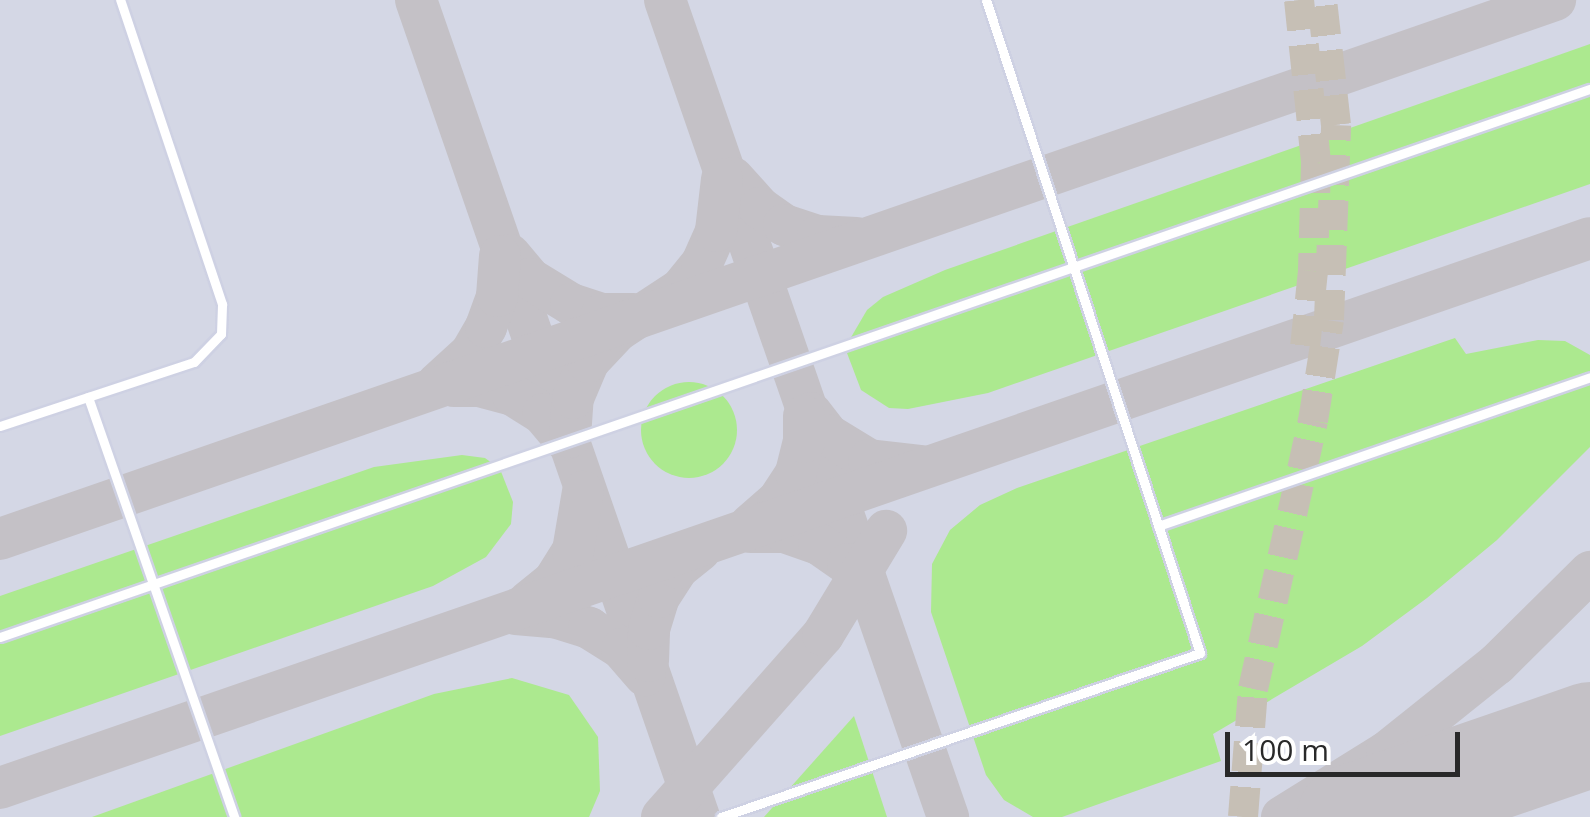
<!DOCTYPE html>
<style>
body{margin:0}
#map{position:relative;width:1590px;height:817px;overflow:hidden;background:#ede4d8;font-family:"Open Sans",sans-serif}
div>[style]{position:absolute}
.airport>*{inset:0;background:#d4d7e5}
.green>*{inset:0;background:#ace98f}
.round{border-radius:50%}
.taxiway>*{height:42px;margin:-21px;padding:0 21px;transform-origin:21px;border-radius:21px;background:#c4c1c6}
.runway>*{height:105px;margin:-52.5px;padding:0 52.5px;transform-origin:52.5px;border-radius:52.5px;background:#c4c1c6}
.trunk-tunnel>*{height:30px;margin-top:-15px;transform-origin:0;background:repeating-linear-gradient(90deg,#c6bfb5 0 30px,transparent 0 45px)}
.roads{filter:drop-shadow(2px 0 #ced1e3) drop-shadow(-2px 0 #ced1e3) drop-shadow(0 2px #ced1e3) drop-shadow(0 -2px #ced1e3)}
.service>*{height:9px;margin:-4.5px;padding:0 4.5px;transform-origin:4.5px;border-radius:4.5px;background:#fff}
span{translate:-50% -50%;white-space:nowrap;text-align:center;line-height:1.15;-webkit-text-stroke:8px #fff;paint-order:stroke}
.scale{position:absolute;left:1225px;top:732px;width:235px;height:45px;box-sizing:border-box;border:5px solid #292929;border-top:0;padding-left:12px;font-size:30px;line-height:35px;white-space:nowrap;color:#292929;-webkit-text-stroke:8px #fff;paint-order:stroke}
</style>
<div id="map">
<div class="airport">
<div style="clip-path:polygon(0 0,1590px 0,1590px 817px,0 817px)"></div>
</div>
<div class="green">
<div style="clip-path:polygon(1590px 44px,1590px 184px,988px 393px,908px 409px,889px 408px,861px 390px,847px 353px,850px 339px,867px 310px,883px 297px,945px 270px)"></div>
<div style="clip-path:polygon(1455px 338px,1466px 354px,1538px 340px,1565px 341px,1590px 355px,1590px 447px,1497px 540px,1427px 598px,1362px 646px,1213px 734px,1221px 761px,1062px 817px,1033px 817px,1004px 800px,986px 775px,931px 612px,932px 564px,950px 530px,980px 505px,1017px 488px)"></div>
<div class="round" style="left:641px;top:382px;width:96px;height:96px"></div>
<div style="clip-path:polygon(462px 455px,485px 458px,500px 469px,513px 502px,511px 524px,486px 557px,433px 586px,0 736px,0 596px,374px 467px)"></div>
<div style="clip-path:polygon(512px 678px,569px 695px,598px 737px,600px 791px,589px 817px,92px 817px,434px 694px)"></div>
<div style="clip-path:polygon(854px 716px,887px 817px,764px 817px)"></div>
</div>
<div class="taxiway">
<div style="left:416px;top:0;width:865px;rotate:70.89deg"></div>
<div style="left:665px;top:0;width:865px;rotate:70.89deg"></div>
<div style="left:733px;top:178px;width:40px;rotate:48deg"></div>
<div style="left:760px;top:208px;width:29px;rotate:35deg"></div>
<div style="left:784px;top:225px;width:36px;rotate:18deg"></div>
<div style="left:818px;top:236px;width:38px;rotate:3deg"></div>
<div style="left:510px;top:255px;width:31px;rotate:50deg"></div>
<div style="left:530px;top:279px;width:48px;rotate:31.4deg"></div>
<div style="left:571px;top:304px;width:33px;rotate:18deg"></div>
<div style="left:602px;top:314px;width:32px"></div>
<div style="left:437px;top:384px;width:46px;rotate:-42.4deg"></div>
<div style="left:471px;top:353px;width:30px;rotate:-60deg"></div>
<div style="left:486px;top:327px;width:33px;rotate:-70deg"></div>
<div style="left:497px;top:296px;width:40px;rotate:-85.7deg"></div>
<div style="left:454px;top:386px;width:25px"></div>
<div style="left:479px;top:386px;width:35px;rotate:15deg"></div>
<div style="left:513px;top:395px;width:36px;rotate:32deg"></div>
<div style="left:543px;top:414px;width:33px;rotate:50deg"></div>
<div style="left:811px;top:413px;width:28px;rotate:52deg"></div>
<div style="left:828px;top:435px;width:48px;rotate:31.4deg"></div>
<div style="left:869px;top:460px;width:53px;rotate:6.5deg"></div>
<div style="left:570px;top:437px;width:39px;rotate:-86deg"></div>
<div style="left:573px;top:398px;width:39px;rotate:-67deg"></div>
<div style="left:588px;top:362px;width:42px;rotate:-46.9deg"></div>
<div style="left:617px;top:331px;width:77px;rotate:-33.3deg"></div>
<div style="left:681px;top:289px;width:33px;rotate:-51deg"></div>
<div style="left:702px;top:263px;width:35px;rotate:-66deg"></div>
<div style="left:716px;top:231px;width:52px;rotate:-83.4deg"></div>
<div style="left:750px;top:525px;width:37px;rotate:-41deg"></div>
<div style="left:778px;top:501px;width:33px;rotate:-57deg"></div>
<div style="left:796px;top:473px;width:32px;rotate:-76deg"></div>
<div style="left:804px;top:442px;width:26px;rotate:-90deg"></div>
<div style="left:751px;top:532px;width:33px"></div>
<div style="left:784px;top:532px;width:37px;rotate:19deg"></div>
<div style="left:819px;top:544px;width:35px;rotate:35deg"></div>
<div style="left:848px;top:564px;width:24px;rotate:52deg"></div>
<div style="left:0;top:539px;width:1646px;rotate:-19.12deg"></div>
<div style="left:528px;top:602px;width:33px;rotate:-39deg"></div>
<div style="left:554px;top:581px;width:36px;rotate:-58deg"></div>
<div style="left:573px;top:551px;width:60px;rotate:-80.4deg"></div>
<div style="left:516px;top:614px;width:38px;rotate:5deg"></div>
<div style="left:554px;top:617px;width:37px;rotate:17deg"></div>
<div style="left:589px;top:628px;width:39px;rotate:32deg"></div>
<div style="left:622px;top:649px;width:35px;rotate:49deg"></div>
<div style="left:648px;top:661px;width:32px;rotate:-88deg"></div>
<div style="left:649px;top:629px;width:34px;rotate:-73deg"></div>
<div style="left:659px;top:597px;width:35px;rotate:-57deg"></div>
<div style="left:678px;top:568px;width:28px;rotate:-39deg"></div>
<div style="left:0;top:788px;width:1682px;rotate:-19.08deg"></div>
<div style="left:662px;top:817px;width:243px;rotate:-48.5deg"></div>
<div style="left:823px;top:635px;width:122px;rotate:-58.8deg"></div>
<div style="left:1282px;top:817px;width:123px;rotate:-31.8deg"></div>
<div style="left:1387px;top:752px;width:141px;rotate:-38.7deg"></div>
<div style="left:1497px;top:664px;width:131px;rotate:-44.7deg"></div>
</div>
<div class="runway">
<div style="left:1349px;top:817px;width:255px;rotate:-19deg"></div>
</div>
<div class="trunk-tunnel">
<div style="left:1299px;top:0;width:164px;rotate:84deg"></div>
<div style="left:1316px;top:163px;width:108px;rotate:91.6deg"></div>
<div style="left:1313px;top:271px;width:86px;rotate:96deg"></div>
<div style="left:1243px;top:817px;width:128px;rotate:-85.5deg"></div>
<div style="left:1253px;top:689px;width:275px;rotate:-77.4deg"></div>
<div style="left:1313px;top:421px;width:102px;rotate:-81deg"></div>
<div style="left:1329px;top:320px;width:195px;rotate:-87.9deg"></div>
<div style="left:1336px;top:125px;width:126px;rotate:-96.4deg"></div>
</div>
<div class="roads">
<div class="service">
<div style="left:88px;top:397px;width:445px;rotate:70.8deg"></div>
<div style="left:0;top:426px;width:204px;rotate:-18.3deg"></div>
<div style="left:194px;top:362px;width:39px;rotate:-46deg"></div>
<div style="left:221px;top:334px;width:30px;rotate:-88deg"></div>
<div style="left:222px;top:304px;width:321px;rotate:-108.5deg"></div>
<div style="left:1158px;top:526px;width:457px;rotate:-19deg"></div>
<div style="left:0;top:637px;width:1682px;rotate:-19.02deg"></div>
<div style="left:721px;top:817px;width:506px;rotate:-18.9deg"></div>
<div style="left:1200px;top:653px;width:687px;rotate:-108.14deg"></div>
</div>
</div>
<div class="scale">100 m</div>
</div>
